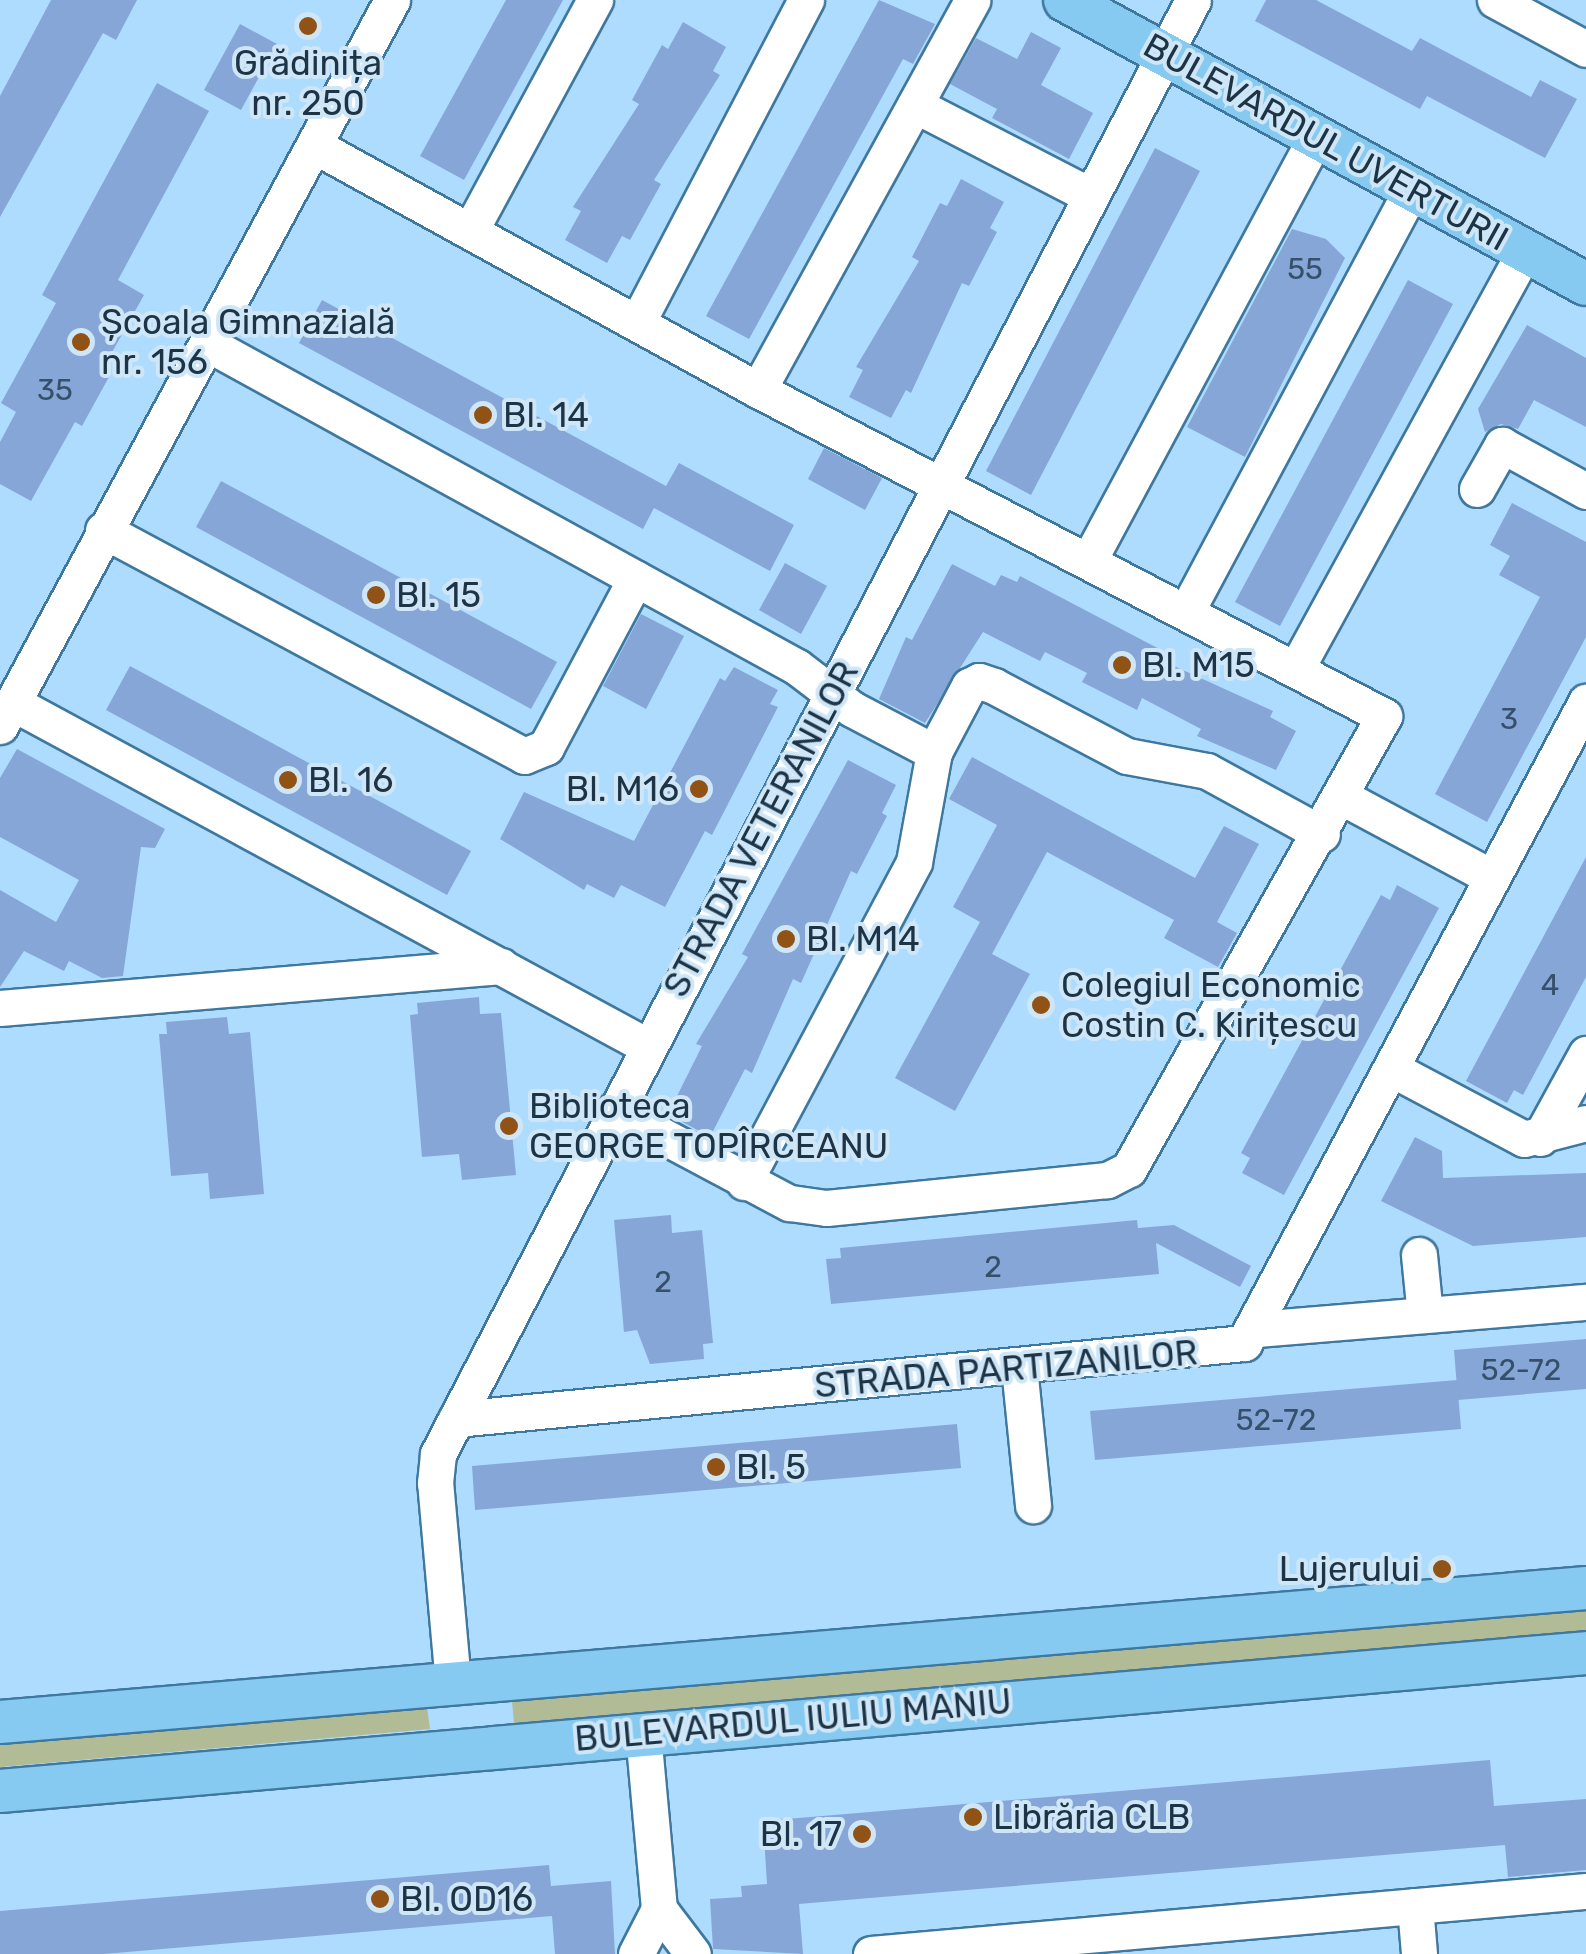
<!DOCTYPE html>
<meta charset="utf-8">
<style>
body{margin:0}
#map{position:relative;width:1586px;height:1954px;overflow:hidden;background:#aedcfe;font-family:Rubik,sans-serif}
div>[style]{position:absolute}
.green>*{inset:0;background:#b1bb96}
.building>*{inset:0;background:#86a6d8}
.roads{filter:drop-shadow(2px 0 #3f789e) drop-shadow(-2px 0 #3f789e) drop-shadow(0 2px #3f789e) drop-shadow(0 -2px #3f789e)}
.minor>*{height:35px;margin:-17.5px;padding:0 17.5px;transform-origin:17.5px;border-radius:17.5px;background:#fff}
.major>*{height:42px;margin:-21px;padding:0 21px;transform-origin:21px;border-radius:21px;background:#86caf2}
.dots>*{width:28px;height:28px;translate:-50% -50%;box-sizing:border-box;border:5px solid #cfe6f7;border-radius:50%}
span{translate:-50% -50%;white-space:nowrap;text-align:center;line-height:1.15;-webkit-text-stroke:8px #cfe6f7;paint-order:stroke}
.number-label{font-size:30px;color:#36506a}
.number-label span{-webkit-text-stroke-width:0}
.poi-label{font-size:35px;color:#1c3445}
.left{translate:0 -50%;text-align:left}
.right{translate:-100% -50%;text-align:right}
.street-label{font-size:35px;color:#1c3445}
</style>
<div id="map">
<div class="green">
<div style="clip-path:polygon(1586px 1607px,1586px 1631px,514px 1723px,512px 1701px)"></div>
<div style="clip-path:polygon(427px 1707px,430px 1729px,0 1767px,0 1744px)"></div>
</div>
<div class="building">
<div style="clip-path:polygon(51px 0,137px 0,116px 40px,103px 33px,0 217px,0 96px)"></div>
<div style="clip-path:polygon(506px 0,563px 0,464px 180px,420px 156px)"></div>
<div style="clip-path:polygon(879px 0,935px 24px,913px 64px,903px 59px,749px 339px,706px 316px)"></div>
<div style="clip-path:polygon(1266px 0,1316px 0,1412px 51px,1420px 38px,1531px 97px,1540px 80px,1577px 99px,1545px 158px,1427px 96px,1420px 109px,1255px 21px)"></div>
<div style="clip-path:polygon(683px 22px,726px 47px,713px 71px,720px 75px,654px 180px,661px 184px,630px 240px,622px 236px,607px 263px,565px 240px,581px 211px,573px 207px,639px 104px,632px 100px,662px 45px,668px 49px)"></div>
<div style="clip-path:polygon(240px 24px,277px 44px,241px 110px,204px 90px)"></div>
<div style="clip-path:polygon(1031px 32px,1061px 48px,1041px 85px,1093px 113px,1069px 159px,992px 118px,997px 109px,950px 84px,976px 38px,1017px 59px)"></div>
<div style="clip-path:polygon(157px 83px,209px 111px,118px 280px,144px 295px,101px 372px,109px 377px,82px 426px,75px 422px,31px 501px,0 484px,0 442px,16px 412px,1px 403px,56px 303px,42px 295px)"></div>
<div style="clip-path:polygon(1155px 148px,1200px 171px,1031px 495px,986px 471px)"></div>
<div style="clip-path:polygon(961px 179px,1004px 202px,990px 228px,997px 232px,969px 286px,962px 283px,911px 393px,906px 390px,891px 418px,849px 397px,863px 370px,856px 367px,919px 261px,912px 257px,940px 203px,947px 206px)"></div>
<div style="clip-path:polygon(1292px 229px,1326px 239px,1345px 258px,1245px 457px,1187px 427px)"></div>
<div style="clip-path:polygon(1408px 280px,1453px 304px,1280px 626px,1235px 602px)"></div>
<div style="clip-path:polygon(322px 300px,666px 486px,679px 463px,794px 525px,770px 571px,654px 508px,643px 529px,299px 343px)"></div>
<div style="clip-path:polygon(1527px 325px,1586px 358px,1586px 427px,1534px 400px,1518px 429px,1501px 424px,1485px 432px,1478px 409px)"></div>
<div style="clip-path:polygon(824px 448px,882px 478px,865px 510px,808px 479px)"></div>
<div style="clip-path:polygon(221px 481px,557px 662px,531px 709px,196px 527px)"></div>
<div style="clip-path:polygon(1512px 503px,1586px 542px,1586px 637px,1487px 822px,1435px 794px,1540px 597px,1499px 575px,1510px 556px,1490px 545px)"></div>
<div style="clip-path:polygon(785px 563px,827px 586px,801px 634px,759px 610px)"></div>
<div style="clip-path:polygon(952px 564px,995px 586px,1001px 575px,1017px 582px,1020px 576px,1167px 653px,1163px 661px,1273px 711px,1270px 717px,1296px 731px,1276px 770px,1197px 736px,1201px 729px,1142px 698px,1137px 710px,1082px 682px,1087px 673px,1045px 652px,1040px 661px,983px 632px,925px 723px,879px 699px,906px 637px,912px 640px)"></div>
<div style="clip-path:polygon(641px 614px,684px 636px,646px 709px,603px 686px)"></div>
<div style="clip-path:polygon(130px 666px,471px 851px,447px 895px,106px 710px)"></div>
<div style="clip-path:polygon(734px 667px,778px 690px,770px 704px,778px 707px,712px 835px,705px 831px,665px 907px,621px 885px,614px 898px,587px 884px,584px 890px,500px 839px,524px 792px,634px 841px,720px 678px,725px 681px)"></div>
<div style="clip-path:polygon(17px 749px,165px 829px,155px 848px,141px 847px,123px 976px,102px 978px,69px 961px,64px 971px,24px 951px,0 987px,0 890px,56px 922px,79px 880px,0 837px,0 778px)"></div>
<div style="clip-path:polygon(972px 757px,1195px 878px,1224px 826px,1259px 844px,1217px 922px,1237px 933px,1218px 967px,1164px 938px,1174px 920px,1047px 852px,992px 954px,1030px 974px,955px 1111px,895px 1078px,980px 922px,953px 907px,997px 825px,949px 799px)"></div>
<div style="clip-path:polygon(848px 760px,896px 785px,882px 813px,887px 816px,857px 874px,851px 871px,801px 983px,793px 979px,752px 1073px,745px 1069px,710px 1137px,668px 1114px,702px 1046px,696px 1044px,748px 957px,742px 954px)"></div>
<div style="clip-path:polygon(1586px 857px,1586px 977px,1523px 1095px,1514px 1090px,1507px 1103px,1466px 1081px)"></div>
<div style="clip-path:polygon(1397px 885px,1439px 908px,1284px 1195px,1242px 1173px,1250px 1158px,1241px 1153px,1381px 895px,1390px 900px)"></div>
<div style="clip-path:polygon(479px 997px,480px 1014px,501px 1013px,516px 1175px,462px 1180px,459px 1154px,422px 1157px,410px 1015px,418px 1014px,417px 1003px)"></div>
<div style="clip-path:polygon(227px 1017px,229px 1034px,250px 1032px,264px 1194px,210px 1199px,208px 1173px,171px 1176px,159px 1034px,167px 1034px,166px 1022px)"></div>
<div style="clip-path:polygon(1415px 1137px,1442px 1151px,1443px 1178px,1586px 1173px,1586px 1237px,1473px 1246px,1381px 1201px)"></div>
<div style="clip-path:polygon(671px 1215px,672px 1233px,702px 1230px,713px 1343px,703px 1344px,704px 1359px,650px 1364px,637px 1330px,624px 1332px,614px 1220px)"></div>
<div style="clip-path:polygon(1137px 1220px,1138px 1228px,1174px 1225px,1251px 1266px,1240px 1287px,1156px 1243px,1159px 1274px,831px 1304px,826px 1259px,841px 1258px,840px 1248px)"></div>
<div style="clip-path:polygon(1586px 1339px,1586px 1389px,1458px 1400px,1454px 1350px)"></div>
<div style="clip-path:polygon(1457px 1380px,1461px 1429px,1095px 1460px,1090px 1411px)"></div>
<div style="clip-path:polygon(957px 1424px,961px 1468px,475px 1510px,472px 1466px)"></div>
<div style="clip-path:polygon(1490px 1760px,1494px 1806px,1586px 1799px,1586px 1870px,1508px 1877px,1505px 1845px,858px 1899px,799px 1904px,803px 1954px,713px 1949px,710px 1899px,742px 1897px,741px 1886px,767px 1884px,763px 1821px)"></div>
<div style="clip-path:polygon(549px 1865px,551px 1886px,611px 1881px,615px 1954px,555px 1954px,552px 1916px,104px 1954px,0 1954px,0 1911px)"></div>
</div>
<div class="roads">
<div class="minor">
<div style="left:1495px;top:0;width:103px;rotate:28.3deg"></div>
<div style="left:915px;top:105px;width:198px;rotate:27.3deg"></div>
<div style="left:315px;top:146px;width:506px;rotate:28.85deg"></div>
<div style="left:758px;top:390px;width:706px;rotate:27.51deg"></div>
<div style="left:1384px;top:716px;width:520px;rotate:119.38deg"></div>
<div style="left:1129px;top:1169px;width:25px;rotate:153deg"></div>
<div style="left:1107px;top:1180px;width:282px;rotate:174.3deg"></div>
<div style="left:826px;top:1208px;width:37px;rotate:-172deg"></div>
<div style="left:789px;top:1203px;width:198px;rotate:-152deg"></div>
<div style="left:470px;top:231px;width:263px;rotate:-61.6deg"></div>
<div style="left:637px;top:323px;width:365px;rotate:-62.4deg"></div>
<div style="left:208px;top:344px;width:672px;rotate:28.74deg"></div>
<div style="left:797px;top:667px;width:69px;rotate:37.4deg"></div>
<div style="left:852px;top:709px;width:93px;rotate:27.7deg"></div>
<div style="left:758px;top:390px;width:445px;rotate:-61.2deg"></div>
<div style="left:1477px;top:489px;width:51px;rotate:-60.4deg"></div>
<div style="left:1502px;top:445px;width:96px;rotate:28.7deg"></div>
<div style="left:103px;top:530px;width:478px;rotate:28.2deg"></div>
<div style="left:524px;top:756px;width:24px;rotate:-22deg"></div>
<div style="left:546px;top:747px;width:191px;rotate:-62deg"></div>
<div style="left:1089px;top:560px;width:481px;rotate:-61.8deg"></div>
<div style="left:1186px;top:612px;width:480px;rotate:-61.9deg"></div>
<div style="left:1296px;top:669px;width:477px;rotate:-61.3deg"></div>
<div style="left:13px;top:703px;width:721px;rotate:28.41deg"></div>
<div style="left:0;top:726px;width:825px;rotate:-61.63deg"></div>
<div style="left:1342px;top:797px;width:169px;rotate:28.2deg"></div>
<div style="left:0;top:1008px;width:503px;rotate:-4.79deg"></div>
<div style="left:1392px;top:1069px;width:149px;rotate:27.9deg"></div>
<div style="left:1524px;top:1139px;width:64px;rotate:-14.5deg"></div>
<div style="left:1540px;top:1138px;width:96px;rotate:-61.3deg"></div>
<div style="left:744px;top:1182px;width:362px;rotate:-62deg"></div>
<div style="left:914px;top:862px;width:112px;rotate:-79.7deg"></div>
<div style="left:934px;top:752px;width:75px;rotate:-62.1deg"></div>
<div style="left:969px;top:686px;width:11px;rotate:-27deg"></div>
<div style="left:979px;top:681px;width:16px;rotate:18deg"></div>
<div style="left:994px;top:686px;width:150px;rotate:27.8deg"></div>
<div style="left:1127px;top:756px;width:81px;rotate:10.6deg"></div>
<div style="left:1207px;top:771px;width:131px;rotate:28.7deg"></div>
<div style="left:1419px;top:1255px;width:60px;rotate:84.3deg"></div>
<div style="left:1256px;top:1329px;width:331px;rotate:-4.7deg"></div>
<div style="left:1019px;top:1367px;width:139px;rotate:84.2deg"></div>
<div style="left:456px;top:1419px;width:792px;rotate:-5.51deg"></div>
<div style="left:1244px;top:1343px;width:727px;rotate:-61.92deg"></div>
<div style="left:453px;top:1683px;width:201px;rotate:-95.1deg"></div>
<div style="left:435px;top:1483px;width:29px;rotate:-84deg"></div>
<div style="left:438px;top:1454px;width:1638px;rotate:-62.56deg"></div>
<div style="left:643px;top:1733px;width:177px;rotate:84.8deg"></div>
<div style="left:1415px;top:1906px;width:48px;rotate:85.2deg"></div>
<div style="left:659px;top:1909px;width:56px;rotate:52.9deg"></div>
<div style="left:636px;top:1954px;width:51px;rotate:-62.9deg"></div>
<div style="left:871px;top:1954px;width:718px;rotate:-5.04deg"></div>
</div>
<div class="major">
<div style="left:1065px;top:0;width:593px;rotate:28.6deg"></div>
<div style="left:0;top:1722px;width:1592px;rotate:-4.83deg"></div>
<div style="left:0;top:1791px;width:1592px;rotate:-4.97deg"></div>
</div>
</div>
<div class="dots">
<div style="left:308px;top:26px;background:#905215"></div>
<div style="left:81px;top:342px;background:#905215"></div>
<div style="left:483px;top:415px;background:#905215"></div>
<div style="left:376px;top:595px;background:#905215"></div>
<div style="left:1122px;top:665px;background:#905215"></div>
<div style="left:288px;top:780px;background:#905215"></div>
<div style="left:699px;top:789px;background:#905215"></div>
<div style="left:786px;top:939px;background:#905215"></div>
<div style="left:1041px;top:1005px;background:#905215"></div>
<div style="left:509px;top:1126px;background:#905215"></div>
<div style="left:716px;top:1467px;background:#905215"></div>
<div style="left:1442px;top:1569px;background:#905215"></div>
<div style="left:973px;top:1817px;background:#905215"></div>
<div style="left:862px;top:1834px;background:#905215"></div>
<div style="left:380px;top:1899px;background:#905215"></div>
</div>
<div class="number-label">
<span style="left:1305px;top:269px">55</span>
<span style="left:55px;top:390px">35</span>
<span style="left:1509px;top:719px">3</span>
<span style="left:1550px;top:985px">4</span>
<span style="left:993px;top:1267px">2</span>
<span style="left:663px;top:1282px">2</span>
<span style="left:1521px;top:1370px">52-72</span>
<span style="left:1276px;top:1420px">52-72</span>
</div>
<div class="poi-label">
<span style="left:308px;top:83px">Grădinița<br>nr. 250</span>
<span class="left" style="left:101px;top:342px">Școala Gimnazială<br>nr. 156</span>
<span class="left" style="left:503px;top:415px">Bl. 14</span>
<span class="left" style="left:396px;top:595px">Bl. 15</span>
<span class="left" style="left:1142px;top:665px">Bl. M15</span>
<span class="left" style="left:308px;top:780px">Bl. 16</span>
<span class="right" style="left:679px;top:789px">Bl. M16</span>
<span class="left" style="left:806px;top:939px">Bl. M14</span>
<span class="left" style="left:1061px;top:1005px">Colegiul Economic<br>Costin C. Kirițescu</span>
<span class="left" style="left:529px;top:1126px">Biblioteca<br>GEORGE TOPÎRCEANU</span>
<span class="left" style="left:736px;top:1467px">Bl. 5</span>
<span class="right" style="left:1420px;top:1569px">Lujerului</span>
<span class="left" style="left:993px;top:1817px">Librăria CLB</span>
<span class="right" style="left:842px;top:1834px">Bl. 17</span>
<span class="left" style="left:400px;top:1899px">Bl. OD16</span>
</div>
<div class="street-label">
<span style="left:1326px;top:142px;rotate:29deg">BULEVARDUL UVERTURII</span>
<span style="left:761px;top:829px;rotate:-62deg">STRADA VETERANILOR</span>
<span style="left:1006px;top:1369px;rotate:-5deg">STRADA PARTIZANILOR</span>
<span style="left:793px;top:1720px;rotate:-5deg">BULEVARDUL IULIU MANIU</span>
</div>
</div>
